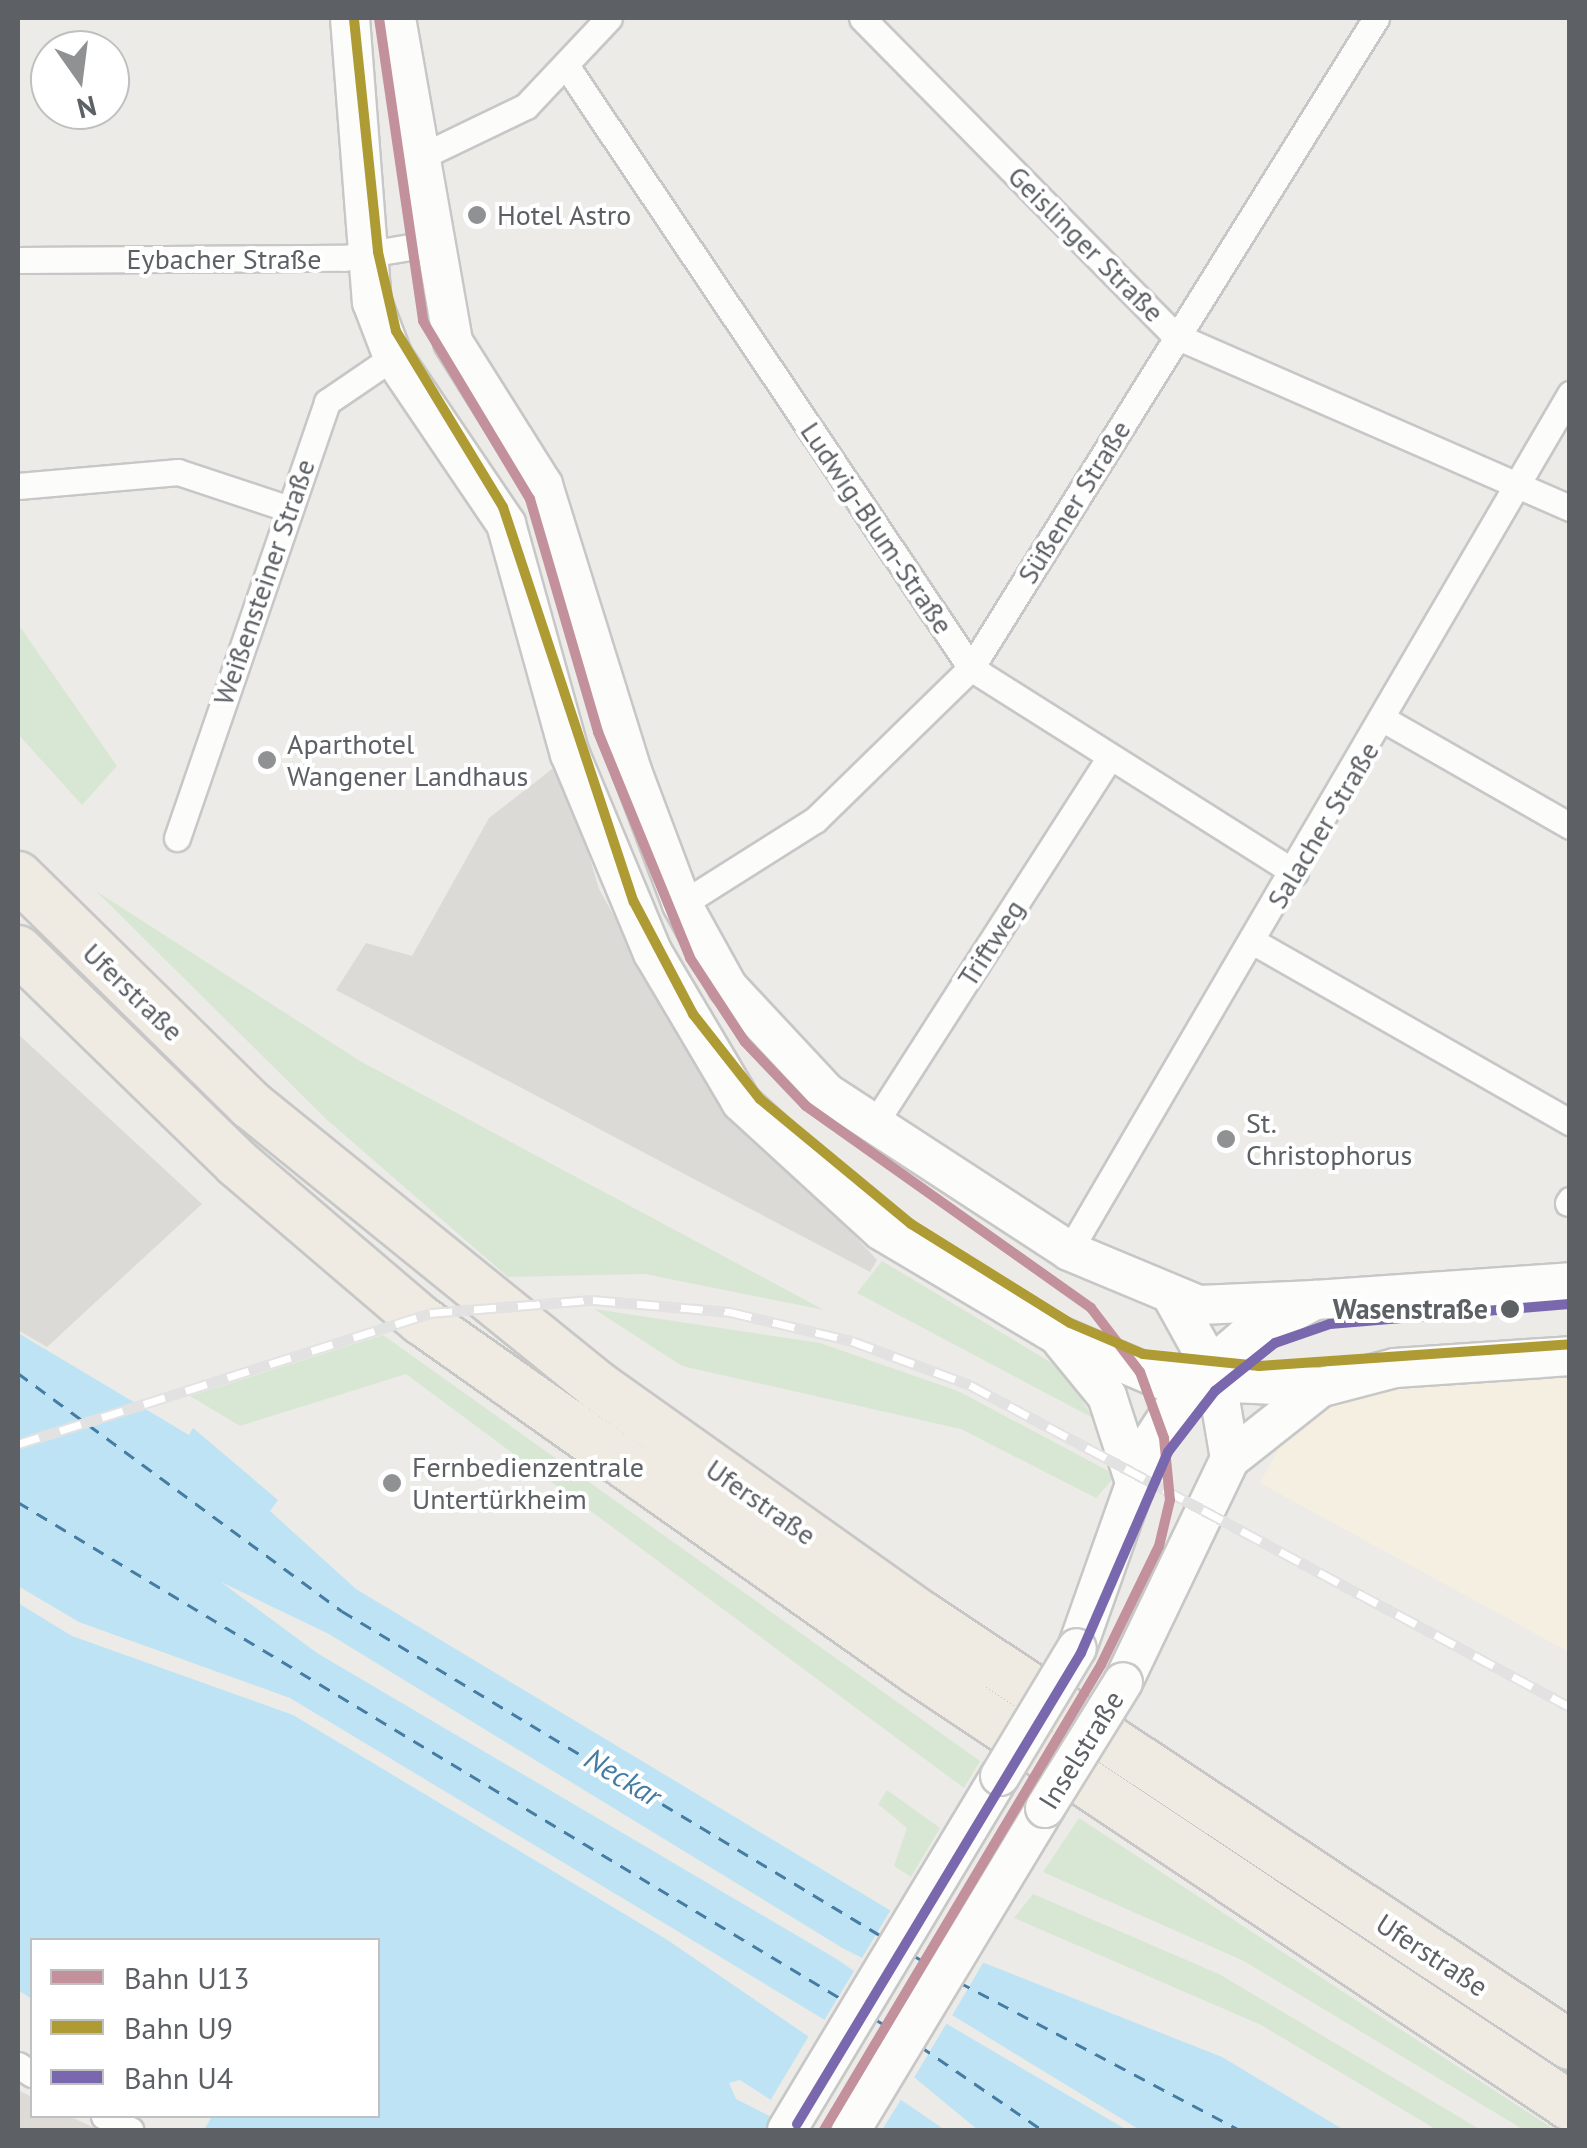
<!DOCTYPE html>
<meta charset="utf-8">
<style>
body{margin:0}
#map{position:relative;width:1587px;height:2148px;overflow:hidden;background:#ecebe7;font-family:"PT Sans",sans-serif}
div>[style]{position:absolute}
.commercial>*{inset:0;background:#f5efe2}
.industrial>*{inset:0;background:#dcdad7}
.education>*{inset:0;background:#dedbd7}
.green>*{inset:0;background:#d8e7d3}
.water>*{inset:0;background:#bee3f4}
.pier>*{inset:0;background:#ecebe7}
.ferry>*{height:2.5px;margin-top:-1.25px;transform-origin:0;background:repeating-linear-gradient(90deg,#447ca3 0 12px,transparent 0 22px)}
.roads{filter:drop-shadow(2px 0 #c7c7c7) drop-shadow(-2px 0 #c7c7c7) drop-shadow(0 2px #c7c7c7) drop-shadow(0 -2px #c7c7c7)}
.street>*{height:25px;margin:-12.5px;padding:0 12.5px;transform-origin:12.5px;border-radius:12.5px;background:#fcfcfb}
.secondary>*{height:38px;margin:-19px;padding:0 19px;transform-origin:19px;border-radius:19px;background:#fcfcfb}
.highway>*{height:48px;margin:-24px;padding:0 24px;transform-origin:24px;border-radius:24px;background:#efeae2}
.rail>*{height:11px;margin-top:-5.5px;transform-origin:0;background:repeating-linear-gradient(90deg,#fff 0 22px,#e3e2e2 0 44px);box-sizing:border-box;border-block:2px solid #e3e2e2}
.bridges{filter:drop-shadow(2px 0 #c9c9c9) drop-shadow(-2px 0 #c9c9c9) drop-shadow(0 2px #c9c9c9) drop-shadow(0 -2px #c9c9c9)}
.secondary-bridge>*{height:38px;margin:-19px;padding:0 19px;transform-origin:19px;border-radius:19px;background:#fcfcfb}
.rail-1>*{height:10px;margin:-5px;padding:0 5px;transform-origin:5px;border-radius:5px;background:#c2919c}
.rail-2>*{height:10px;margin:-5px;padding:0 5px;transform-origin:5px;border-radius:5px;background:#ae9b34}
.rail-3>*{height:10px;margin:-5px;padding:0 5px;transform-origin:5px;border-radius:5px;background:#7a68ae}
.dots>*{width:28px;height:28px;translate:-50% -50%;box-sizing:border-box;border:5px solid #fff;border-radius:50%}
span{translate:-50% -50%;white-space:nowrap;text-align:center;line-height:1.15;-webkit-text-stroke:8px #fff;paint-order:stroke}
.poi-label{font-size:28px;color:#5d6165}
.left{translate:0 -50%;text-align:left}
.street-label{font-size:28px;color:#5d6165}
.stop-label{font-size:28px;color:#5d6165;font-weight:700}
.right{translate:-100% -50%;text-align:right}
.water-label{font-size:30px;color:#447ca3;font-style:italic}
.frame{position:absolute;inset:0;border:20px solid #5d6165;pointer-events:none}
.legend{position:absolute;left:30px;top:1938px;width:350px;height:180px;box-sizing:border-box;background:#fff;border:2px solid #bec0c1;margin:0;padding:12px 18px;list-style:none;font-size:30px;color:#5d6165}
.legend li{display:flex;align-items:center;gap:20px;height:50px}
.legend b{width:50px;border:2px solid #bec0c1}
.north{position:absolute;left:30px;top:30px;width:100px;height:100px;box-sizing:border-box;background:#fff;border:2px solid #bec0c1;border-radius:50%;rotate:166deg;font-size:28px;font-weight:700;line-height:40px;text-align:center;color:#5d6165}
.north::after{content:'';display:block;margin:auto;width:35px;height:45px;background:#8f9192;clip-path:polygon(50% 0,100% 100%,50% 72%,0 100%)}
</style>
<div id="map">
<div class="commercial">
<div style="clip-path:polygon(1569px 1371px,1569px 1652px,1260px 1483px,1292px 1424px,1347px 1394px)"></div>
</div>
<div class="industrial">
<div style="clip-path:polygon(561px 762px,599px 889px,696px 1063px,877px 1260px,870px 1272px,336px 990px,366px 943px,412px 956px,489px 818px)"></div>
<div style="clip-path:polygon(18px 1034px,202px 1204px,47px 1347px,18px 1330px)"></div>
</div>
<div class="education">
<div style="clip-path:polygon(18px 2090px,32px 2097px,32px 2116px,69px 2116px,99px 2130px,18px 2130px)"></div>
</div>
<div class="green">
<div style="clip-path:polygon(18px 624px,117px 766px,82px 805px,18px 734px)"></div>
<div style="clip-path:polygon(96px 891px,360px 1061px,824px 1310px,645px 1274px,508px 1277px,325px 1118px)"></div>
<div style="clip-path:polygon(882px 1261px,1062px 1369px,1093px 1418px,857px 1293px)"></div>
<div style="clip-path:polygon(594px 1309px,820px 1343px,958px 1391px,1116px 1475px,1096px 1498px,961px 1429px,682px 1366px)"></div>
<div style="clip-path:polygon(383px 1335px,980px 1761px,964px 1788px,406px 1374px,240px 1426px,190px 1396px)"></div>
<div style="clip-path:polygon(887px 1790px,940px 1828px,911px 1877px,894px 1866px,907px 1828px,878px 1804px)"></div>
<div style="clip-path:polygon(1079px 1818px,1380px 2016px,1555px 2130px,1524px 2130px,1244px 1961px,1043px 1872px)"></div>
<div style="clip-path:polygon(1033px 1894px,1219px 1974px,1481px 2130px,1437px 2130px,1261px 2025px,1014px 1918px)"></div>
</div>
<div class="water">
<div style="clip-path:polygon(18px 1333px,189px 1435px,193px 1428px,278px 1500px,270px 1511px,356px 1589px,868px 1897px,964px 1955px,1222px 2057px,1344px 2130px,1140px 2130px,329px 1634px,221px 1582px,317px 1653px,1127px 2130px,978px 2130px,898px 2064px,290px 1698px,79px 1622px,18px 1586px)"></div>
<div style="clip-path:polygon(18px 1603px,72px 1636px,293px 1715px,666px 1939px,945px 2130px,817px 2130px,740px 2080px,729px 2083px,736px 2099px,797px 2130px,204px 2130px,212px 2116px,378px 2116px,378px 1940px,32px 1940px,32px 1999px,18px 1990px)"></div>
</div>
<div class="pier">
<div style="clip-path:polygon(893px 1906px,986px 1958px,950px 2019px,843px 1948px,862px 1958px)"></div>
<div style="clip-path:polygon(836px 1959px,948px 2021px,912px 2081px,822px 2024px,854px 1971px)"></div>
<div style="clip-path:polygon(810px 2034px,905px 2093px,882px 2130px,808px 2130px,767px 2106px)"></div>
</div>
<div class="ferry">
<div style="left:18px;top:1373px;width:402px;rotate:36.3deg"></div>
<div style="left:342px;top:1611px;width:632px;rotate:31.07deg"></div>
<div style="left:18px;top:1502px;width:966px;rotate:31.11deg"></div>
<div style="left:911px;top:1954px;width:22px;rotate:30deg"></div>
<div style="left:959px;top:1982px;width:318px;rotate:27.8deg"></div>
<div style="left:873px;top:2018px;width:22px;rotate:30deg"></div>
<div style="left:920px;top:2046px;width:148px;rotate:34.5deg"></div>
</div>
<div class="roads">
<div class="street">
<div style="left:862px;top:18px;width:447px;rotate:45.4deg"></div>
<div style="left:1176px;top:336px;width:430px;rotate:23.6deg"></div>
<div style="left:569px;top:70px;width:721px;rotate:56.09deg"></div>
<div style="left:971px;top:668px;width:383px;rotate:32.3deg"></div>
<div style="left:416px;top:159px;width:122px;rotate:-25.7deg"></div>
<div style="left:526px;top:106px;width:121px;rotate:-46.7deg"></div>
<div style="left:18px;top:260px;width:326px;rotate:-0.4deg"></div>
<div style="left:344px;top:258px;width:86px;rotate:-9.4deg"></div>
<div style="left:18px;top:486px;width:161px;rotate:-5deg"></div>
<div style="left:178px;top:472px;width:117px;rotate:18.4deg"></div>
<div style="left:1385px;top:720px;width:213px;rotate:29.8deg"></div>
<div style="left:177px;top:838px;width:461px;rotate:-71deg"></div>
<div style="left:327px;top:402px;width:80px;rotate:-34.3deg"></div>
<div style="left:682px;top:904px;width:157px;rotate:-32.3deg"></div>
<div style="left:815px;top:820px;width:218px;rotate:-44.3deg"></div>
<div style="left:971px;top:668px;width:766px;rotate:-58.07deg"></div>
<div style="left:1254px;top:942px;width:364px;rotate:29.7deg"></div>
<div style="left:873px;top:1126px;width:436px;rotate:-57.3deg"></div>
<div style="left:1568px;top:1203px;width:4px;rotate:-56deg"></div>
<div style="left:1069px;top:1251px;width:993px;rotate:-59.69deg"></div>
<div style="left:18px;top:2065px;width:17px;rotate:33deg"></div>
<div style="left:104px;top:2116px;width:30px;rotate:28deg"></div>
</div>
<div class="secondary">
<div style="left:350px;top:18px;width:285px;rotate:85.6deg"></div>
<div style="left:372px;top:302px;width:59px;rotate:69.1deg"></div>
<div style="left:393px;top:357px;width:202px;rotate:55.9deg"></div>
<div style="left:506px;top:524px;width:239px;rotate:74.5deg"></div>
<div style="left:570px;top:754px;width:216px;rotate:67.4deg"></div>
<div style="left:653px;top:953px;width:173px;rotate:59.4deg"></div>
<div style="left:741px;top:1102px;width:191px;rotate:42.5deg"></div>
<div style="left:882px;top:1231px;width:204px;rotate:30.7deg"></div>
<div style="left:1057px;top:1335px;width:115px;rotate:23deg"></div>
<div style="left:1163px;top:1380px;width:159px;rotate:2.5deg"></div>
<div style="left:1322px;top:1387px;width:75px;rotate:-14.6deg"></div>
<div style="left:1395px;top:1368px;width:175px;rotate:-3.9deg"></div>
<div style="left:396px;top:18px;width:329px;rotate:80deg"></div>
<div style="left:453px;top:342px;width:169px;rotate:57.8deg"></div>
<div style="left:543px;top:485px;width:300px;rotate:72.7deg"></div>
<div style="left:632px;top:771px;width:142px;rotate:69.4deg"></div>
<div style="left:682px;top:904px;width:95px;rotate:61deg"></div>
<div style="left:728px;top:987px;width:145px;rotate:47deg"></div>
<div style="left:827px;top:1093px;width:289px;rotate:33.1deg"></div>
<div style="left:1069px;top:1251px;width:141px;rotate:22.6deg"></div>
<div style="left:1199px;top:1305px;width:116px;rotate:-2.5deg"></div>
<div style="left:1173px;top:1298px;width:89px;rotate:61.1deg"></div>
<div style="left:1216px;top:1376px;width:84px;rotate:80.4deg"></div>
<div style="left:1062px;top:1341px;width:71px;rotate:50.7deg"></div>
<div style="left:1107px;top:1396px;width:90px;rotate:72deg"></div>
<div style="left:1077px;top:1648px;width:213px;rotate:-70.5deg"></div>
<div style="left:1148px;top:1447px;width:73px;rotate:-56.7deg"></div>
<div style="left:1188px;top:1386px;width:74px;rotate:-40.6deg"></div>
<div style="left:1244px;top:1338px;width:81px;rotate:-28.2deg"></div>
<div style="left:1315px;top:1300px;width:256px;rotate:-4deg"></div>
<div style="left:1123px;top:1682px;width:247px;rotate:-64.4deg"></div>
<div style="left:1230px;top:1459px;width:115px;rotate:-38.3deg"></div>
<div style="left:787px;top:2130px;width:413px;rotate:-59deg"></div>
<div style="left:851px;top:2130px;width:376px;rotate:-58.9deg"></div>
</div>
<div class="highway">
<div style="left:18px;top:876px;width:327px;rotate:44.5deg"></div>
<div style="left:251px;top:1105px;width:447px;rotate:39deg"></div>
<div style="left:598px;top:1386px;width:397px;rotate:35.4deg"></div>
<div style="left:922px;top:1616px;width:777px;rotate:33.51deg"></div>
<div style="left:18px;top:950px;width:305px;rotate:44.2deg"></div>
<div style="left:237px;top:1163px;width:242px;rotate:40.5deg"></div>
<div style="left:421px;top:1320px;width:607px;rotate:35.21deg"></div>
<div style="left:917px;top:1670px;width:785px;rotate:33.73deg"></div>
</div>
</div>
<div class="rail">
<div style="left:18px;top:1444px;width:432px;rotate:-17.6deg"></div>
<div style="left:430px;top:1313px;width:164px;rotate:-4.6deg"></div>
<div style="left:593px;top:1300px;width:138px;rotate:5deg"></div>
<div style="left:730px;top:1312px;width:125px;rotate:13.4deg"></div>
<div style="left:852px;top:1341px;width:126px;rotate:20.4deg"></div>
<div style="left:970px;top:1385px;width:681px;rotate:28.22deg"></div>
</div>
<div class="bridges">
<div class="secondary-bridge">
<div style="left:1000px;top:1776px;width:149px;rotate:-59deg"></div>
<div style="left:1045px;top:1808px;width:148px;rotate:-58.2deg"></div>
</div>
</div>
<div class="rail-1">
<div style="left:379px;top:18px;width:306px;rotate:81.7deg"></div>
<div style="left:423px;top:321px;width:208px;rotate:59deg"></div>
<div style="left:530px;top:499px;width:243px;rotate:73.7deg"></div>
<div style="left:598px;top:732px;width:244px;rotate:67.8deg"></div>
<div style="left:690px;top:958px;width:100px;rotate:56.8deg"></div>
<div style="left:745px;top:1042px;width:88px;rotate:46.4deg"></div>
<div style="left:806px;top:1106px;width:349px;rotate:35.3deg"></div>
<div style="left:1091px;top:1308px;width:81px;rotate:52.6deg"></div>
<div style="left:1140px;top:1372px;width:70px;rotate:70deg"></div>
<div style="left:1164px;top:1438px;width:62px;rotate:84.5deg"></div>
<div style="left:1170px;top:1500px;width:47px;rotate:103.4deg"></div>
<div style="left:1159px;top:1546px;width:132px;rotate:116deg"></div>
<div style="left:1101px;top:1665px;width:541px;rotate:120.78deg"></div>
</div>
<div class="rail-2">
<div style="left:354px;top:19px;width:234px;rotate:84.1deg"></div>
<div style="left:378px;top:252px;width:81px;rotate:77.2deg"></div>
<div style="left:396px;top:331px;width:206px;rotate:58.7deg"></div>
<div style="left:503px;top:507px;width:416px;rotate:71.7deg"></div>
<div style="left:634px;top:902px;width:127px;rotate:62.2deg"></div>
<div style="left:693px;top:1014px;width:108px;rotate:51.8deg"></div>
<div style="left:760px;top:1099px;width:196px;rotate:39.6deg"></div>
<div style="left:911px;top:1224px;width:187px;rotate:31.9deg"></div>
<div style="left:1070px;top:1323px;width:79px;rotate:23deg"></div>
<div style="left:1143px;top:1354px;width:117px;rotate:5.9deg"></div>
<div style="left:1259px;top:1366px;width:312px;rotate:-4deg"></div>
</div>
<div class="rail-3">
<div style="left:797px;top:2124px;width:550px;rotate:-58.91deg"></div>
<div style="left:1081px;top:1653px;width:219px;rotate:-66.6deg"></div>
<div style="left:1168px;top:1452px;width:77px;rotate:-52.4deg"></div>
<div style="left:1215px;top:1391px;width:77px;rotate:-38.7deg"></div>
<div style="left:1275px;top:1343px;width:58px;rotate:-19.1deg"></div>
<div style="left:1330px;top:1324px;width:240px;rotate:-4.8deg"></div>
</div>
<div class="dots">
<div style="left:477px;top:215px;background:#8f9192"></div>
<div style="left:267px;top:760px;background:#8f9192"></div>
<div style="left:1226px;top:1139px;background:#8f9192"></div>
<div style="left:1510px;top:1309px;background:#5d6165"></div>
<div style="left:392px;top:1483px;background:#8f9192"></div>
</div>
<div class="poi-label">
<span class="left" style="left:497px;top:215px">Hotel Astro</span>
<span class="left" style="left:287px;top:760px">Aparthotel<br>Wangener Landhaus</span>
<span class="left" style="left:1246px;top:1139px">St.<br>Christophorus</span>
<span class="left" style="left:412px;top:1483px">Fernbedienzentrale<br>Untertürkheim</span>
</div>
<div class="street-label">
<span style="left:1086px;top:244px;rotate:45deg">Geislinger Straße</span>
<span style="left:224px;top:259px">Eybacher Straße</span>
<span style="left:1074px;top:502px;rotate:-58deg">Süßener Straße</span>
<span style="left:877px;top:528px;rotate:56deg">Ludwig-Blum-Straße</span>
<span style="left:264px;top:582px;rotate:-71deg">Weißensteiner Straße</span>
<span style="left:1323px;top:825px;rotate:-59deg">Salacher Straße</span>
<span style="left:991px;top:943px;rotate:-57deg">Triftweg</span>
<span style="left:133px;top:992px;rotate:44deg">Uferstraße</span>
<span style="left:761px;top:1502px;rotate:35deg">Uferstraße</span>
<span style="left:1081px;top:1750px;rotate:-58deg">Inselstraße</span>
<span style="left:1432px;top:1955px;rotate:33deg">Uferstraße</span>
</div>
<div class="stop-label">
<span class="right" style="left:1488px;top:1309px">Wasenstraße</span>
</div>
<div class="water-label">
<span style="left:623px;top:1777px;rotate:31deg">Neckar</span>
</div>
<div class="frame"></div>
<ul class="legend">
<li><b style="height:12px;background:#c2919c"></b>Bahn U13</li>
<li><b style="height:12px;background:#ae9b34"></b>Bahn U9</li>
<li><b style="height:12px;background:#7a68ae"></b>Bahn U4</li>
</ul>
<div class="north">N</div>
</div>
